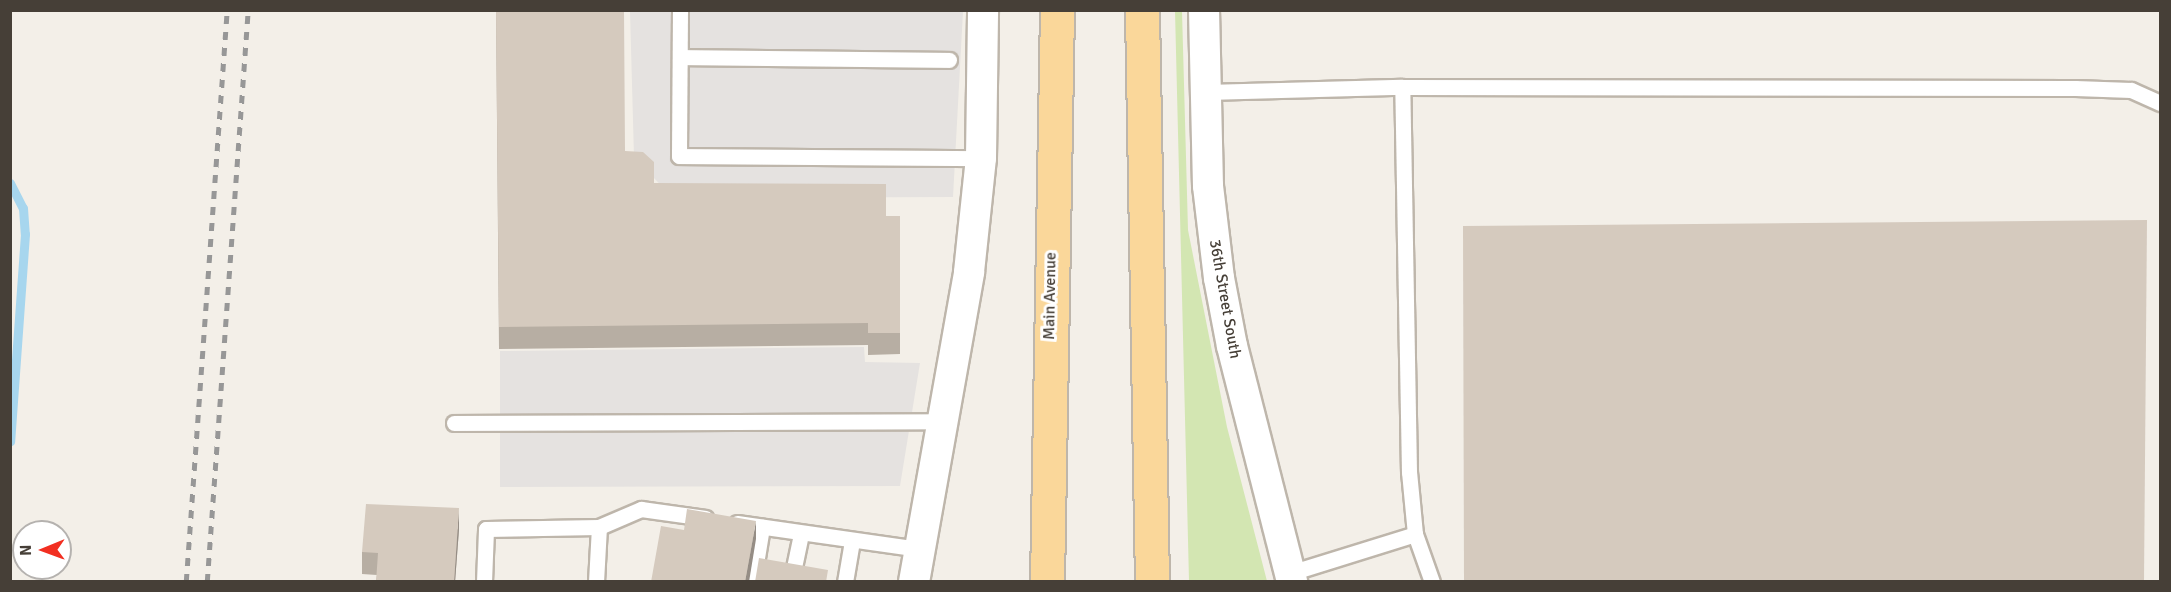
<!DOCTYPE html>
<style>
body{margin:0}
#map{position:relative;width:2171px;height:592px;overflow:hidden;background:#f3efe8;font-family:Signika,sans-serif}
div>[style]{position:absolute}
.green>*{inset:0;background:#d3e6b2}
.parking>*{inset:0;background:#e5e2e0}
.stream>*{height:9px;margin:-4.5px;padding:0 4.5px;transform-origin:4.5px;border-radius:4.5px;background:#a7d6ee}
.roads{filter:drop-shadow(2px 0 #beb6ab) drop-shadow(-2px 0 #beb6ab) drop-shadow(0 2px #beb6ab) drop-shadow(0 -2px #beb6ab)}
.lane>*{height:15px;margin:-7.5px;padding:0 7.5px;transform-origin:7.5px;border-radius:7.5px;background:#fff}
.street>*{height:30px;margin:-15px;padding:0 15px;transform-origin:15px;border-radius:15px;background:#fff}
.primary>*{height:33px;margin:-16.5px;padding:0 16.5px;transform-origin:16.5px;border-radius:16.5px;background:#fad79a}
.rail>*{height:4.5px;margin-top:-2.25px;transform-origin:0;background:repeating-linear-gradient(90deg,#979797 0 8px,transparent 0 16px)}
.wall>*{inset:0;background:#b7aea3}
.shaded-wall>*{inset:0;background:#958d85}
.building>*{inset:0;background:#d5cabe}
span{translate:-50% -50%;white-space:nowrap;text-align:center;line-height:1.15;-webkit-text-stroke:6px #fff;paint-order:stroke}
.street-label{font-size:16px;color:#463f37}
.frame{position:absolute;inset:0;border:12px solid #463f37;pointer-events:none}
.north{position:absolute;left:12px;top:520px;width:60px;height:60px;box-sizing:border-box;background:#fff;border:2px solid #b5b2af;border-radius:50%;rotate:269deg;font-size:16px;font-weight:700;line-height:24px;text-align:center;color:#463f37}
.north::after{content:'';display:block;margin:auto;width:21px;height:27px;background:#f22f21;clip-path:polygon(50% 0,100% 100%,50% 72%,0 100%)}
</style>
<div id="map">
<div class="green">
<div style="clip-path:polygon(1175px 11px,1182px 11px,1188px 230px,1227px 427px,1267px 581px,1189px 581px)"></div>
</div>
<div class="parking">
<div style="clip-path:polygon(630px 11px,963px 11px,953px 197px,673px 198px,634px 157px)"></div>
<div style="clip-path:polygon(864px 347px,865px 362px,920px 363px,900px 486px,500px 487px,500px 351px)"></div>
</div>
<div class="stream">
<div style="left:10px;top:183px;width:28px;rotate:63deg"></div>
<div style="left:23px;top:208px;width:26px;rotate:86deg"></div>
<div style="left:25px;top:234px;width:208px;rotate:94.1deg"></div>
</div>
<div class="roads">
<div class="lane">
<div style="left:680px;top:10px;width:146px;rotate:90.4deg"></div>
<div style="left:679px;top:156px;width:302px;rotate:0.4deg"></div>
<div style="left:680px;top:57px;width:269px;rotate:0.6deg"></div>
<div style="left:1206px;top:92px;width:196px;rotate:-1.5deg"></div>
<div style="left:1402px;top:87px;width:673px;rotate:0.09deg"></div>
<div style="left:2075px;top:88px;width:56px;rotate:2deg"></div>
<div style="left:2131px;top:90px;width:32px;rotate:24deg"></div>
<div style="left:454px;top:423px;width:488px;rotate:-0.2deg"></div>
<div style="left:737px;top:523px;width:185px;rotate:8.1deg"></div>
<div style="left:1415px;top:534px;width:51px;rotate:70.5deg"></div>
<div style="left:1290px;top:573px;width:131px;rotate:-17.3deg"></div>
<div style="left:1415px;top:534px;width:62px;rotate:-95.5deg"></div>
<div style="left:1409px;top:472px;width:385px;rotate:-91deg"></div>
<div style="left:792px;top:577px;width:44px;rotate:-78.2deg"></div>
<div style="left:484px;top:582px;width:53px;rotate:-87.8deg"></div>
<div style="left:486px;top:529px;width:113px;rotate:-1deg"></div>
<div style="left:596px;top:582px;width:55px;rotate:-86.9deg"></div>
<div style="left:599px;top:527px;width:46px;rotate:-23.2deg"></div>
<div style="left:641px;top:509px;width:65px;rotate:8deg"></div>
<div style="left:753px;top:582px;width:56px;rotate:-80.7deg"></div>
<div style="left:845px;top:582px;width:42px;rotate:-80.3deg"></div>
</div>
<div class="street">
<div style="left:1204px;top:10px;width:176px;rotate:88.7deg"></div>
<div style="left:1208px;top:186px;width:93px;rotate:83.2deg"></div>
<div style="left:1219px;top:278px;width:69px;rotate:79.2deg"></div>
<div style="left:1232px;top:346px;width:244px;rotate:75.7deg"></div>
<div style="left:914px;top:582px;width:315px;rotate:-79.9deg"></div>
<div style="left:969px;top:272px;width:115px;rotate:-84deg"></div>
<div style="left:981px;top:158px;width:148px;rotate:-89.2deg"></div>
</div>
<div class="primary">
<div style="left:1142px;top:10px;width:572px;rotate:89deg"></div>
<div style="left:1047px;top:582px;width:572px;rotate:-89deg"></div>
</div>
</div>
<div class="rail">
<div style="left:186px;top:582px;width:573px;rotate:-85.9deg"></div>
<div style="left:207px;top:582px;width:573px;rotate:-85.9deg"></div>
</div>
<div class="wall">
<div style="clip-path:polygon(496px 10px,654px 183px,886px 216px,900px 216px,900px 354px,868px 355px,868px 345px,499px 349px)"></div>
<div style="clip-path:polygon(459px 529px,455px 582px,376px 582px,377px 575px,362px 574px,362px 552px)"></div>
</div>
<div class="shaded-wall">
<div style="clip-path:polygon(459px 508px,459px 529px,455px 582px,454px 582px)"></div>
<div style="clip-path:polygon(756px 521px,756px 539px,749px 582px,745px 582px)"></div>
</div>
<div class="building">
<div style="clip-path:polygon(496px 10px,624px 10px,625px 151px,643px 152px,654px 162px,654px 183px,886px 184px,886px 216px,900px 216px,900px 333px,868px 333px,868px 323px,499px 327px)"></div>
<div style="clip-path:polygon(2147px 220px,2144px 582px,1464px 582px,1463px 226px)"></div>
<div style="clip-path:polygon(366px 504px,459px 508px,454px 582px,376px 582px,378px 553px,362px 552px)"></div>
<div style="clip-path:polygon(687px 509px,756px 521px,745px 582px,651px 582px,661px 526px,684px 530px)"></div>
<div style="clip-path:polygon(759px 558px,828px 570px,826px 582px,755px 582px)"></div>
</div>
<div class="street-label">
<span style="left:1050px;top:296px;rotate:-89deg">Main Avenue</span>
<span style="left:1225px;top:299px;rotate:80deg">36th Street South</span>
</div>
<div class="frame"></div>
<div class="north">N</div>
</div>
